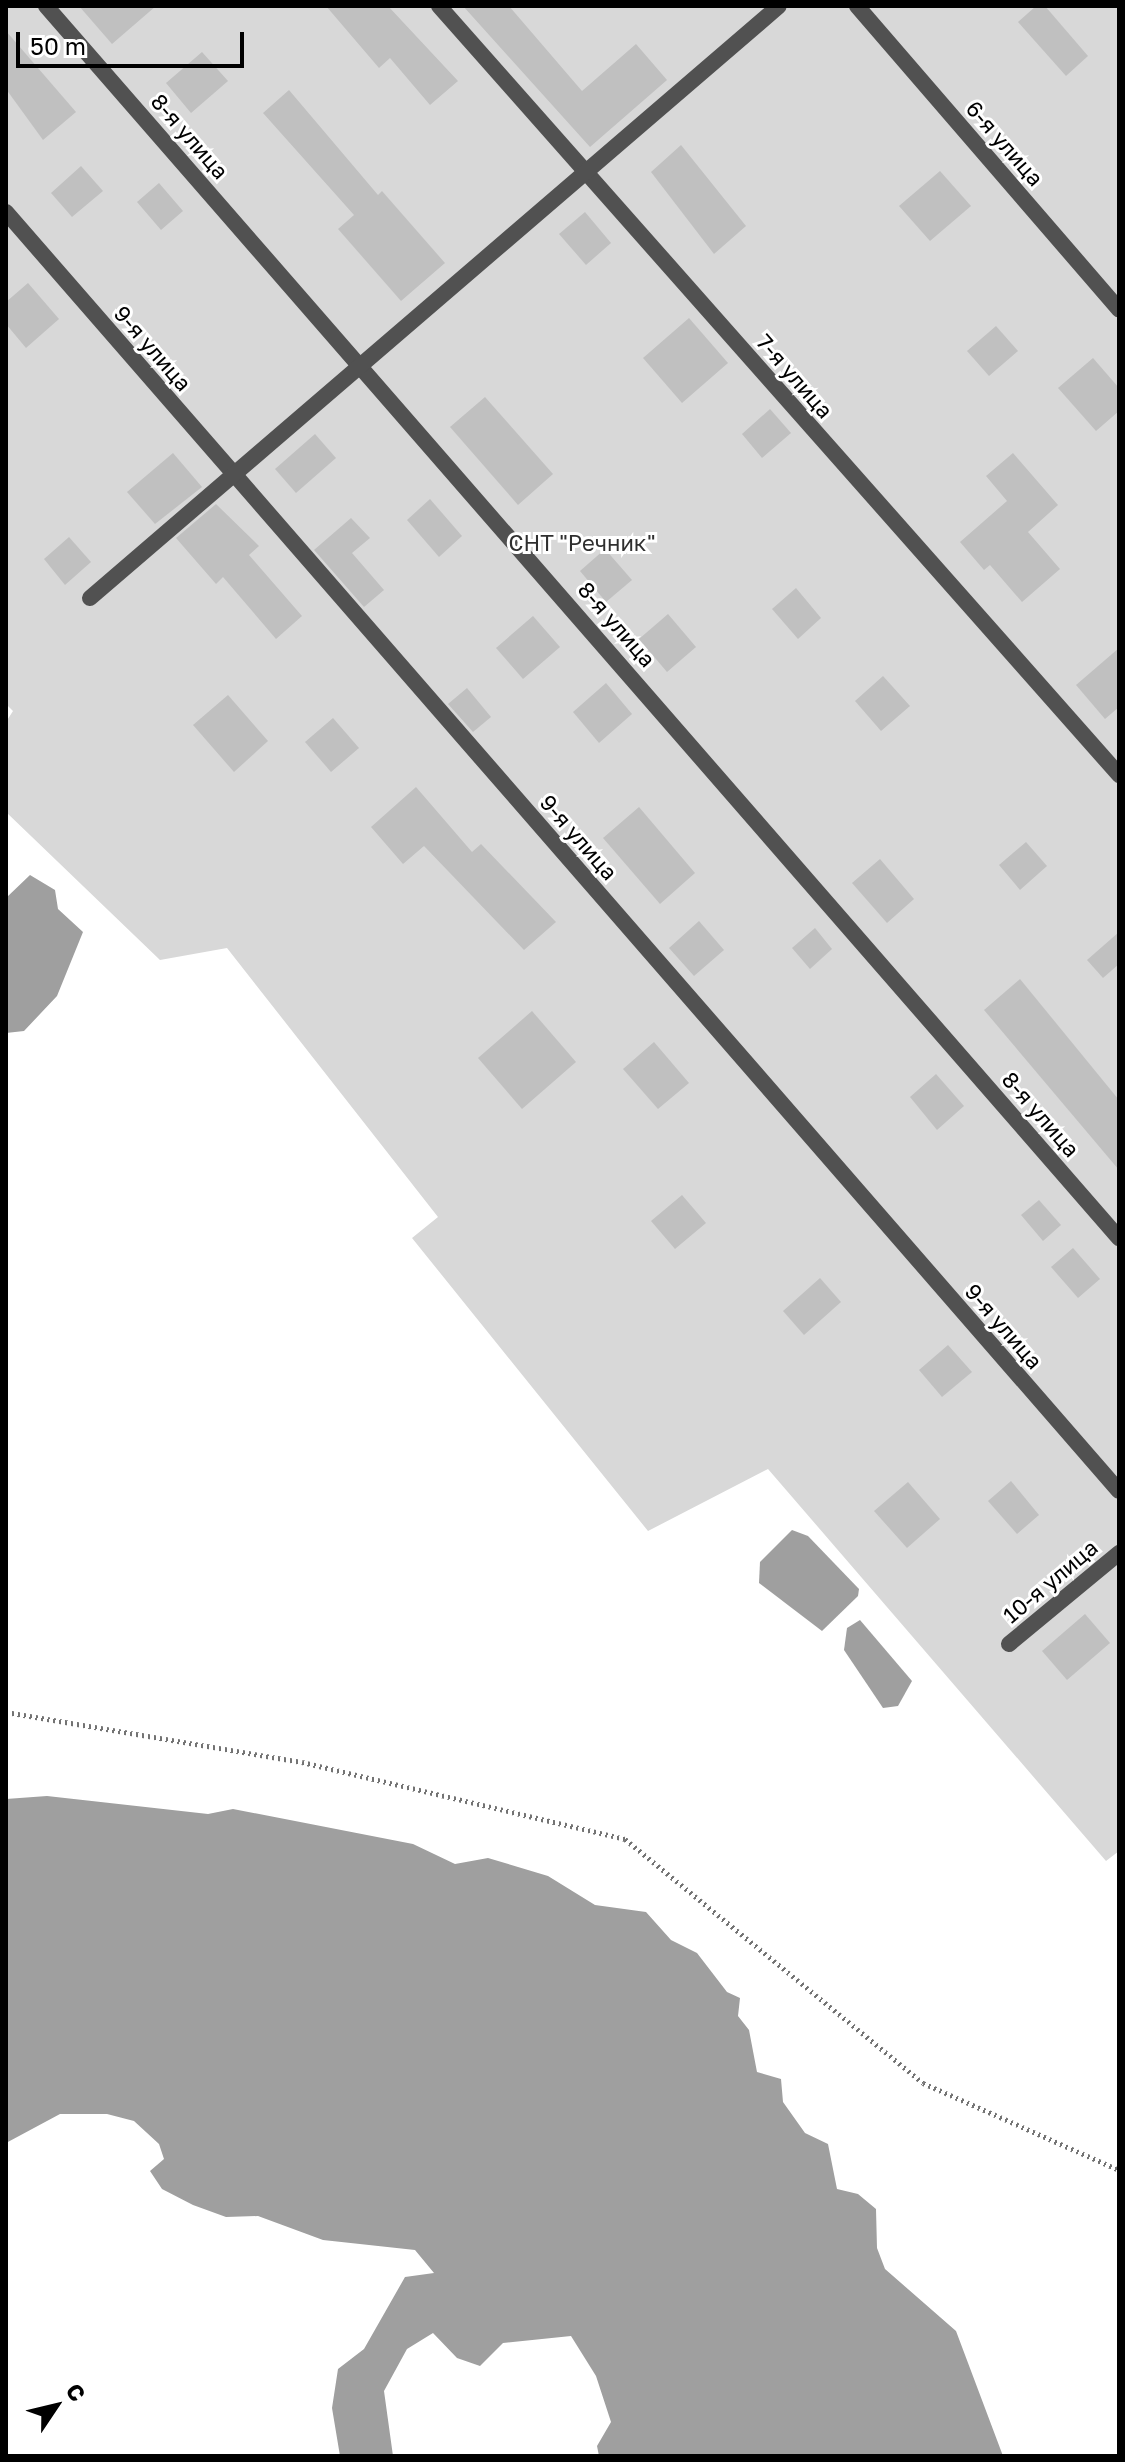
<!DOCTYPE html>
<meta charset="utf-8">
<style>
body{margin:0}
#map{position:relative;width:1125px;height:2462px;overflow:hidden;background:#fff;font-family:"Golos Text",sans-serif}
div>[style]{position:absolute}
.green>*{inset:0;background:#d8d8d8}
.water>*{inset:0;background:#9f9f9f}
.building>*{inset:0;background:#c0c0c0}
.path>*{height:5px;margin-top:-2.5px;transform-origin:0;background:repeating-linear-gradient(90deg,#737373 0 2px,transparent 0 6px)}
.minor>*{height:16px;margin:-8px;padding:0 8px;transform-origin:8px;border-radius:8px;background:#515151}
span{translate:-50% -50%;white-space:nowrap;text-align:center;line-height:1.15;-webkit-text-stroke:6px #fff;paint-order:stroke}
.street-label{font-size:22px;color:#000}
.park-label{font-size:22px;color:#2f2f2f}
.frame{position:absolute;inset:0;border:8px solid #000;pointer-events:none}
.north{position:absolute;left:16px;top:2366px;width:80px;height:80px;-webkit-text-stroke:6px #fff;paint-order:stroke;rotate:55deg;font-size:22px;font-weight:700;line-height:32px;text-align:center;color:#000}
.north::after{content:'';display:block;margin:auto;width:28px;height:36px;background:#000;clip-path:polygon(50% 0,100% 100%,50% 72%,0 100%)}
.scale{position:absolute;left:16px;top:32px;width:228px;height:36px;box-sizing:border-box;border:4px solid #000;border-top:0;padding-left:10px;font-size:24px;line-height:28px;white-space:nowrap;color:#000;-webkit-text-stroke:6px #fff;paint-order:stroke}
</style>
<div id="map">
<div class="green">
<div style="clip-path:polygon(6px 6px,1119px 6px,1119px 1851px,1106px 1861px,768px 1469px,648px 1531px,412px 1238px,438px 1217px,227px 948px,160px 960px,6px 812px,6px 722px,13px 711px,6px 704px)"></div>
</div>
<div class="water">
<div style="clip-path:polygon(30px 875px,55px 890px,58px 909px,83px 932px,57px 996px,24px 1031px,6px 1033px,6px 898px)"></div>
<div style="clip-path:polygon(792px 1530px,808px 1536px,859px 1589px,858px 1596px,822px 1631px,759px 1583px,760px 1562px)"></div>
<div style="clip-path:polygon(860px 1620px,912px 1681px,898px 1706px,883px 1708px,844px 1650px,847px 1628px)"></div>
<div style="clip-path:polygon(47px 1796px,208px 1814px,233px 1809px,413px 1844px,455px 1864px,488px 1858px,548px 1876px,595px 1905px,646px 1912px,671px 1940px,697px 1953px,727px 1992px,740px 1998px,738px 2016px,749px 2030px,757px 2072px,781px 2079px,783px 2102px,805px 2133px,828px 2144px,837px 2189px,858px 2194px,876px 2209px,877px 2248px,885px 2269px,956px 2331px,1003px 2456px,599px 2456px,597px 2446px,611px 2422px,596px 2376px,571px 2336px,503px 2343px,480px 2366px,457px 2358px,433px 2333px,407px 2349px,384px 2391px,393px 2456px,340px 2456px,332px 2408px,338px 2369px,364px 2349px,405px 2277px,434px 2273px,415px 2250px,323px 2240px,258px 2216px,226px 2217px,193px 2205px,162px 2189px,150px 2171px,164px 2159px,159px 2144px,134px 2121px,107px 2114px,60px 2114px,6px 2143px,6px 1799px)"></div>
</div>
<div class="building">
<div style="clip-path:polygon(79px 6px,156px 6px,112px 44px)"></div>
<div style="clip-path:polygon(326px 6px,388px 6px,458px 81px,430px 105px,390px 58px,379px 68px)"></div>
<div style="clip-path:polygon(463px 6px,509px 6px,582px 91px,636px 44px,667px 80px,590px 147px)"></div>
<div style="clip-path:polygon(1036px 6px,1045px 6px,1088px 56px,1066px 76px,1018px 22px)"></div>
<div style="clip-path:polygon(6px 31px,76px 112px,43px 140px,6px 89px)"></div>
<div style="clip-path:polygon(202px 52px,228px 81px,191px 113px,166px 83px)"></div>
<div style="clip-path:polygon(289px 90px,378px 195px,382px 191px,445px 263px,401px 301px,338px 229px,354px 215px,263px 113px)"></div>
<div style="clip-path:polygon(681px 145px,746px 226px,714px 254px,651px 172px)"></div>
<div style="clip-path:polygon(81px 166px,103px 191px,72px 217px,51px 193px)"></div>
<div style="clip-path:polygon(940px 171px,971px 206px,930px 241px,899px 206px)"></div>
<div style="clip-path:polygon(159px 183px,183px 211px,161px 230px,137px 202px)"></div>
<div style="clip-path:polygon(585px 212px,611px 243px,586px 265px,559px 234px)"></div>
<div style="clip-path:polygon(28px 283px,59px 319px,26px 348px,6px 324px,6px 302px)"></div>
<div style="clip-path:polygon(689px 318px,728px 363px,682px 403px,643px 358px)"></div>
<div style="clip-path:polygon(996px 326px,1018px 351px,989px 376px,967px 351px)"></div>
<div style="clip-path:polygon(1093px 358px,1119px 388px,1119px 411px,1096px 431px,1058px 388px)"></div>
<div style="clip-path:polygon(485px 397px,553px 474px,518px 505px,450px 427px)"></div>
<div style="clip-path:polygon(770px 409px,791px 433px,762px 458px,742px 434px)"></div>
<div style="clip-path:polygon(315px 434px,336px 458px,296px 493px,275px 469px)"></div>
<div style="clip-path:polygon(173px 453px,202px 487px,155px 524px,127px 492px)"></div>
<div style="clip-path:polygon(1013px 453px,1058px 505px,1028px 532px,1060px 569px,1022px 602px,990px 565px,984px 570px,960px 542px,1007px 501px,986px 476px)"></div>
<div style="clip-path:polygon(430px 499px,462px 536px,439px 557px,407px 520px)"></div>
<div style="clip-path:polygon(216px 504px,259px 546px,249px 555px,302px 616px,276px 639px,223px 577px,216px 584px,176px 538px)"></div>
<div style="clip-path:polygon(351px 518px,370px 538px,352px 553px,384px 590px,364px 607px,314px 550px)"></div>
<div style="clip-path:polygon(69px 537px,91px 562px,65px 585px,44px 559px)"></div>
<div style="clip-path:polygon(605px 549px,632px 580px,606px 602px,580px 571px)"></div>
<div style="clip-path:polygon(796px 588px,821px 618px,798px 639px,772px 609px)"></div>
<div style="clip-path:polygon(668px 614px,696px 647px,667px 672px,639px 639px)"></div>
<div style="clip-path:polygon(533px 616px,560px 647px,523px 679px,496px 648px)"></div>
<div style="clip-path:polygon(1119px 648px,1119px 707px,1105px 719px,1076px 685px)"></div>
<div style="clip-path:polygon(883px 676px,910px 706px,881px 731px,855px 701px)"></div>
<div style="clip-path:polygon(606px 683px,632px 714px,599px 743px,573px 712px)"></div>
<div style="clip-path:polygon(467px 688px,491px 717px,473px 732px,448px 704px)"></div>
<div style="clip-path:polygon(228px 695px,268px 741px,234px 772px,193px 725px)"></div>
<div style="clip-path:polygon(333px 718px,359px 748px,331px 772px,305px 742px)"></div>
<div style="clip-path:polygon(416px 787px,472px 852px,481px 844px,556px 922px,524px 950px,424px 846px,403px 864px,371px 827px)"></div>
<div style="clip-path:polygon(639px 807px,695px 873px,660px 904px,603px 838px)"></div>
<div style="clip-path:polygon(1026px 842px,1047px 866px,1020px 890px,999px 865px)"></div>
<div style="clip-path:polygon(880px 859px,914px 899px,887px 923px,852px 883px)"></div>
<div style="clip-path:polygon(699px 921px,724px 950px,694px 976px,669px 948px)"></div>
<div style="clip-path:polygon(815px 928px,832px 949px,810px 969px,792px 948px)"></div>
<div style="clip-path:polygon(1119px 932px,1119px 964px,1103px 978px,1087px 960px)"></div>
<div style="clip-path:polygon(1020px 979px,1119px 1100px,1119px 1170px,984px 1010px)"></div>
<div style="clip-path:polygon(532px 1011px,576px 1062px,522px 1109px,478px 1058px)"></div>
<div style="clip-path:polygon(654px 1042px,689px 1083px,658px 1109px,623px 1069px)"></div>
<div style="clip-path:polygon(936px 1074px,964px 1106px,937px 1130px,910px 1097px)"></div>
<div style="clip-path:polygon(682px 1195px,706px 1223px,675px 1249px,651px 1221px)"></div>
<div style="clip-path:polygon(1039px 1200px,1061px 1225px,1043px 1241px,1021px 1215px)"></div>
<div style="clip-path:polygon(1073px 1248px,1100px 1279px,1078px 1298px,1051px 1267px)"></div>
<div style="clip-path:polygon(820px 1278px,841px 1302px,804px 1335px,783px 1311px)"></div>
<div style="clip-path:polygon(948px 1345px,972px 1372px,942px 1397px,919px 1370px)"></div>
<div style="clip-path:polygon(1011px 1481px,1039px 1515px,1017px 1534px,988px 1501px)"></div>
<div style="clip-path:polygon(908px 1482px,940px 1519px,907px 1548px,874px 1511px)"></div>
<div style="clip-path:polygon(1085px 1614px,1110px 1643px,1067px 1680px,1042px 1651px)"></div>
</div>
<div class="path">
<div style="left:6px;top:1712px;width:300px;rotate:9.6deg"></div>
<div style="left:302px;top:1762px;width:332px;rotate:13.4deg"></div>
<div style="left:625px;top:1839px;width:385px;rotate:39.3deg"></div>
<div style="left:923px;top:2083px;width:214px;rotate:23.9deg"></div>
</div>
<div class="minor">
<div style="left:46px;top:6px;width:1634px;rotate:48.95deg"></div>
<div style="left:439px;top:6px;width:1027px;rotate:48.51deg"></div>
<div style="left:857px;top:6px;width:401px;rotate:49.2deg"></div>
<div style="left:6px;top:212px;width:1695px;rotate:48.97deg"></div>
<div style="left:90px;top:598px;width:908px;rotate:-40.67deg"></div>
<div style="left:1009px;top:1644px;width:143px;rotate:-39.6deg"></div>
</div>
<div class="street-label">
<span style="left:190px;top:136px;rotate:49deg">8-я улица</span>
<span style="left:1005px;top:143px;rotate:49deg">6-я улица</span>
<span style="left:153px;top:348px;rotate:49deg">9-я улица</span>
<span style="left:795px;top:376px;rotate:49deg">7-я улица</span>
<span style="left:617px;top:624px;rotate:49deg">8-я улица</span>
<span style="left:579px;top:837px;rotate:49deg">9-я улица</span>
<span style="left:1041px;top:1114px;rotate:49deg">8-я улица</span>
<span style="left:1004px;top:1326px;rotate:49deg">9-я улица</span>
<span style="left:1050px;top:1581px;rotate:-40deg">10-я улица</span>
</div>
<div class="park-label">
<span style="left:582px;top:543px">СНТ "Речник"</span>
</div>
<div class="frame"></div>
<div class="north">С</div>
<div class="scale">50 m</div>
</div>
